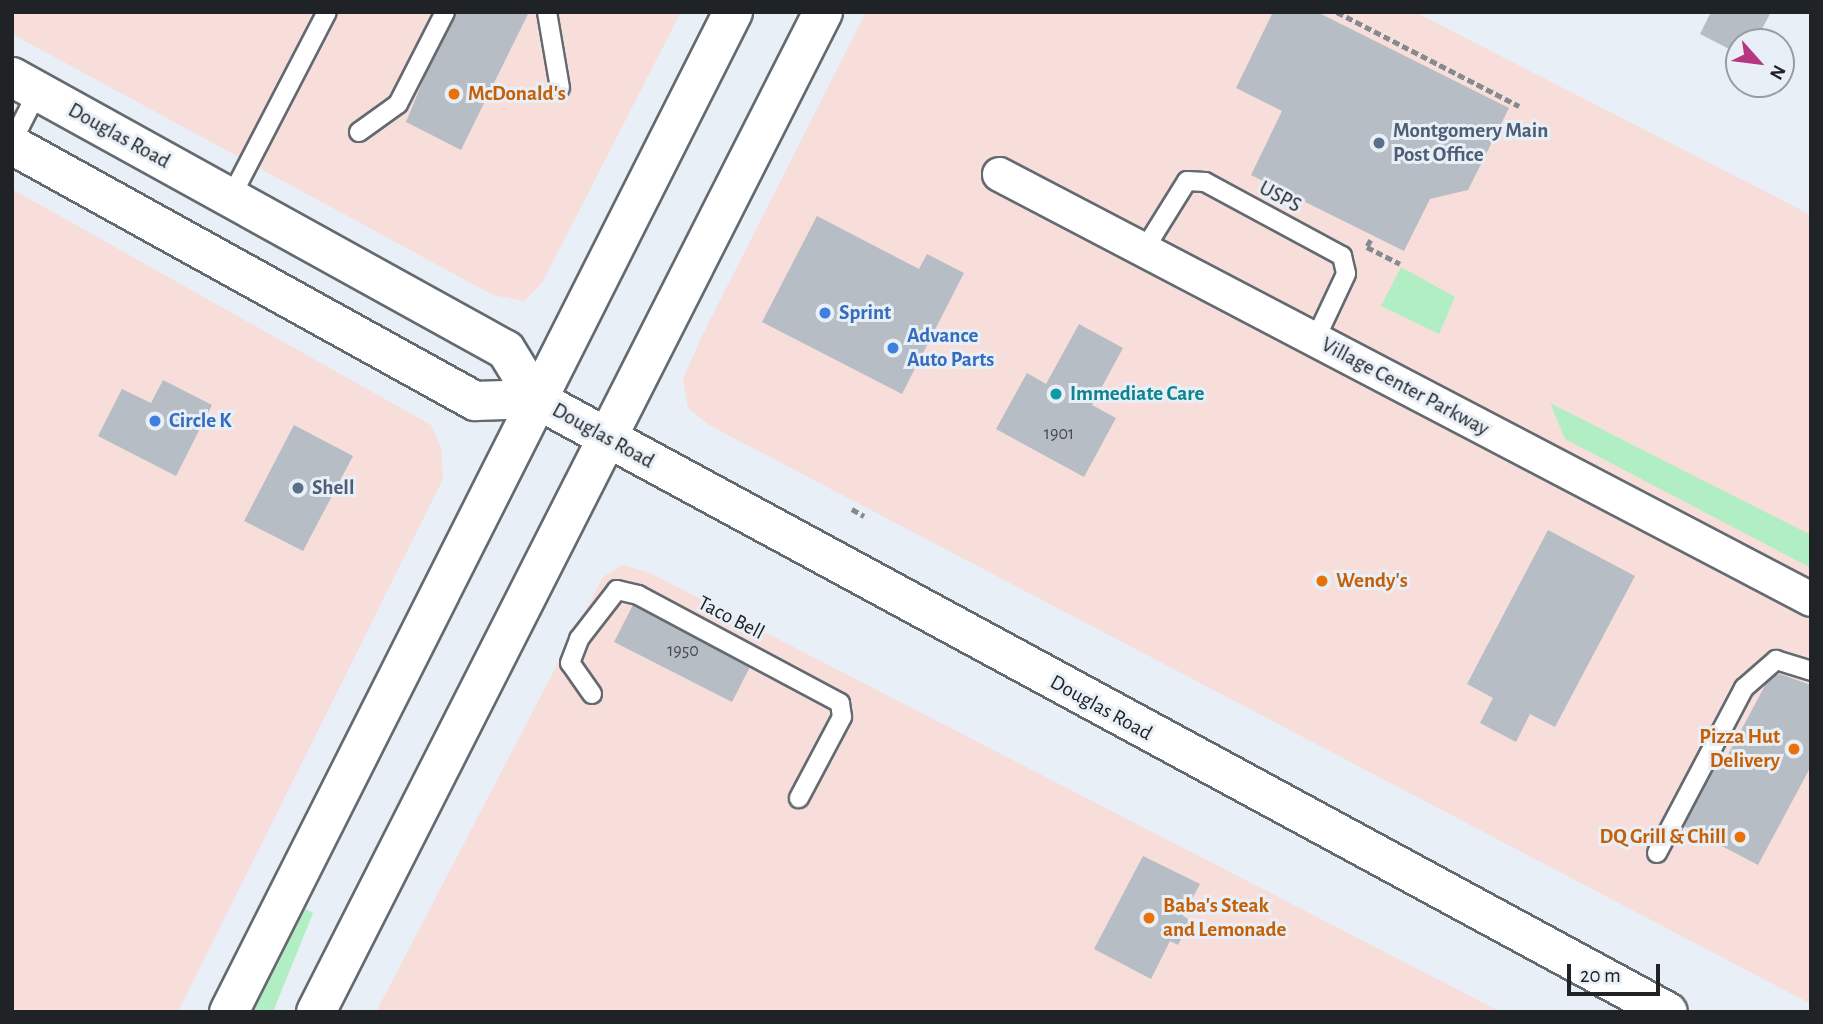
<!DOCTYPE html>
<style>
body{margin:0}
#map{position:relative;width:1823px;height:1024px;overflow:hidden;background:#e8eff7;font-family:"Alegreya Sans",sans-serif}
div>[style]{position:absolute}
.commercial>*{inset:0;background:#f8deda}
.green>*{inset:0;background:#b2eec3}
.building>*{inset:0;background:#b6bdc4}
.path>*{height:4.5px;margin-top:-2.25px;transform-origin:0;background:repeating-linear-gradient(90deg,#858a8f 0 7px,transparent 0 10.5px)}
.roads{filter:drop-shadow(2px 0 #636a70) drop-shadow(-2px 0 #636a70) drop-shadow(0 2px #636a70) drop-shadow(0 -2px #636a70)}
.lane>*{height:18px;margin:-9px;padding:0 9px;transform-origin:9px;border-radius:9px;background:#fff}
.street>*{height:33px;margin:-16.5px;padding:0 16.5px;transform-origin:16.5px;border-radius:16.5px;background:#fff}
.secondary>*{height:38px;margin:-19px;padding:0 19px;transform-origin:19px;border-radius:19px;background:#fff}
.primary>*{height:38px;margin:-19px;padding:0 19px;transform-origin:19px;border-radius:19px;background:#fff}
.dots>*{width:19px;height:19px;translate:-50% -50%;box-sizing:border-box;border:4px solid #e8eff7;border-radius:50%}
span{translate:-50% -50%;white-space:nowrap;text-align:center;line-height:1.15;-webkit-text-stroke:6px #e8eff7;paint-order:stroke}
.number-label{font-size:18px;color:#464a4e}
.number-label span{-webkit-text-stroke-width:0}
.food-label{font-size:21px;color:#c56008;font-weight:700}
.left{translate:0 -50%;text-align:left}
.right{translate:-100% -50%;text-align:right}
.service-label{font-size:21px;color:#4e5e75;font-weight:700}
.street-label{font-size:21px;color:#202326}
.shop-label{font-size:21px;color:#366cbe;font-weight:700}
.culture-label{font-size:21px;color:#0d838f;font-weight:700}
.frame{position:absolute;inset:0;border:14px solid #202326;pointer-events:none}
.north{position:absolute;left:1725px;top:28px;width:70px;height:70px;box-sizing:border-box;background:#e8eff7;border:2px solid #989da3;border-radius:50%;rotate:118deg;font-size:19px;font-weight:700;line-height:28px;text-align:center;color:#202326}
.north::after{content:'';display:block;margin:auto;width:24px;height:32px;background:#b63681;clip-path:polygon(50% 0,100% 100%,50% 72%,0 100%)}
.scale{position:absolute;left:1567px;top:964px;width:93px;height:32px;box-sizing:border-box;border:4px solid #202326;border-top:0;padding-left:9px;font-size:21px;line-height:24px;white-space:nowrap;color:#202326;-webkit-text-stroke:5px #e8eff7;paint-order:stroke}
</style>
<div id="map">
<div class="commercial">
<div style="clip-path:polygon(12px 12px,681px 12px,542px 283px,524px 301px,493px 295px,12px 34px)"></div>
<div style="clip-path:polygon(866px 12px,1415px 12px,1811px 215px,1811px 1004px,709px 425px,688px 408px,683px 379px,700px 340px)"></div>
<div style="clip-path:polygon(12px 189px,431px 425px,441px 448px,443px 479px,178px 1012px,12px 1012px)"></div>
<div style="clip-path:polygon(623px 565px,650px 573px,1501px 1012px,376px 1012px,603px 577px)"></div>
</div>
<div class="green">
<div style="clip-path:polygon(1401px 267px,1455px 297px,1439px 334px,1381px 306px)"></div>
<div style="clip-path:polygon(1550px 403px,1811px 535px,1811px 568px,1565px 439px)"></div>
<div style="clip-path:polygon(305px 909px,313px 913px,273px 1012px,253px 1012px)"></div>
</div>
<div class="building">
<div style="clip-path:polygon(451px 12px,529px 12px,461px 150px,406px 122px)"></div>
<div style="clip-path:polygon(1273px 12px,1317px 12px,1509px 108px,1468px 190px,1430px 199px,1404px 251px,1251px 175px,1282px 111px,1236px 88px)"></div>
<div style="clip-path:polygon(1711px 12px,1771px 12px,1755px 42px,1739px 42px,1739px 54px,1700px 34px)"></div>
<div style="clip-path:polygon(817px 216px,919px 269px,927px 254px,964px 273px,902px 394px,762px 322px)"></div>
<div style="clip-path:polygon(1079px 324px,1123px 348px,1092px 405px,1116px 418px,1084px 477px,996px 429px,1027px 373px,1046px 384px)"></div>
<div style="clip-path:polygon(163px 380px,212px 405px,176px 476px,98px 436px,122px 389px,151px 403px)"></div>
<div style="clip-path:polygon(294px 425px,353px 456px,303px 551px,244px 521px)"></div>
<div style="clip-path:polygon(1548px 530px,1635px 576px,1555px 727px,1530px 714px,1516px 742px,1480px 723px,1493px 698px,1467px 684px)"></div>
<div style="clip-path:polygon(635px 601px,753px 661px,732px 702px,614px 642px)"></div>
<div style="clip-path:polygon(1780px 674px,1811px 685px,1811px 766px,1758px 865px,1678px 823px,1712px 758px,1723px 764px,1769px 678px)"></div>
<div style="clip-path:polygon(1143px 856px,1200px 884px,1183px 916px,1190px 920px,1184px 933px,1178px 945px,1170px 941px,1151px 979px,1094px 949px)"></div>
</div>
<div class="path">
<div style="left:1337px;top:12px;width:205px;rotate:27.3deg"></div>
<div style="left:1371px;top:240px;width:8px;rotate:120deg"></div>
<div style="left:1367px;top:247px;width:37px;rotate:27deg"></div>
<div style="left:852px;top:509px;width:14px;rotate:30deg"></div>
</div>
<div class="roads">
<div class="lane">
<div style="left:547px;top:12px;width:77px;rotate:80.3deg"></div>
<div style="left:359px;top:132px;width:48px;rotate:-35.7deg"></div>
<div style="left:398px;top:104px;width:103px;rotate:-62.9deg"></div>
<div style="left:12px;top:142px;width:57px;rotate:-63deg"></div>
<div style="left:231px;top:197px;width:208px;rotate:-62.6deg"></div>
<div style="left:1144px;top:250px;width:81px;rotate:-58.1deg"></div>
<div style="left:1187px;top:181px;width:18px;rotate:3deg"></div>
<div style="left:1205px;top:182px;width:156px;rotate:28.4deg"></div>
<div style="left:1342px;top:256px;width:18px;rotate:77deg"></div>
<div style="left:1346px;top:274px;width:73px;rotate:115.2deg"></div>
<div style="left:592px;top:694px;width:38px;rotate:-125deg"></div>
<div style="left:570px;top:663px;width:26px;rotate:-69deg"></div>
<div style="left:579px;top:639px;width:62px;rotate:-52.2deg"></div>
<div style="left:617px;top:590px;width:22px;rotate:13deg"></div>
<div style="left:638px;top:595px;width:229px;rotate:28.1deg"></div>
<div style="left:840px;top:703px;width:14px;rotate:82deg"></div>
<div style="left:842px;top:717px;width:92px;rotate:118deg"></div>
<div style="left:1657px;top:853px;width:187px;rotate:-62.2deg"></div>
<div style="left:1744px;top:688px;width:43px;rotate:-41.2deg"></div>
<div style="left:1776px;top:660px;width:37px;rotate:17deg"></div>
</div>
<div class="street">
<div style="left:999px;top:174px;width:916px;rotate:27.63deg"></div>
</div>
<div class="secondary">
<div style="left:12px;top:77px;width:564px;rotate:28.93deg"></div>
<div style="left:506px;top:350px;width:57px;rotate:58.5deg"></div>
<div style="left:536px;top:399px;width:1287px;rotate:28.44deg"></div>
<div style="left:12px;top:145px;width:529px;rotate:28.94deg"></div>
<div style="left:475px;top:401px;width:61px;rotate:-1.9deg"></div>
</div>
<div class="primary">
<div style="left:229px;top:1012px;width:1120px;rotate:-63.25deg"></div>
<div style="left:316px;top:1012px;width:1121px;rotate:-63.11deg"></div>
</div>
</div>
<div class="dots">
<div style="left:454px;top:94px;background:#e8710a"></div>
<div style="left:1379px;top:143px;background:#5c6f8a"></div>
<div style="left:825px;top:313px;background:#3f7fe0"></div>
<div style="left:893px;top:348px;background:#3f7fe0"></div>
<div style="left:1056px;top:394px;background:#0f9aa8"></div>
<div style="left:155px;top:421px;background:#3f7fe0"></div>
<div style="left:298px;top:488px;background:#5c6f8a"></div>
<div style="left:1322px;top:581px;background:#e8710a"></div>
<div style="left:1794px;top:749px;background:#e8710a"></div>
<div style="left:1740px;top:837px;background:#e8710a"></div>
<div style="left:1149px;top:918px;background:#e8710a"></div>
</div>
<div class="number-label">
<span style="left:1059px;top:434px">1901</span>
<span style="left:683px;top:651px">1950</span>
</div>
<div class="food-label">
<span class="left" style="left:468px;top:94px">McDonald's</span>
<span class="left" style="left:1336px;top:581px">Wendy's</span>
<span class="right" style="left:1780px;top:749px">Pizza Hut<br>Delivery</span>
<span class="right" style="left:1726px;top:837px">DQ Grill &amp; Chill</span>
<span class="left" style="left:1163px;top:918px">Baba's Steak<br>and Lemonade</span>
</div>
<div class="service-label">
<span class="left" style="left:1393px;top:143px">Montgomery Main<br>Post Office</span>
<span class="left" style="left:312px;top:488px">Shell</span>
</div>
<div class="street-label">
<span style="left:119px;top:136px;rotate:29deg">Douglas Road</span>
<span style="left:1280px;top:197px;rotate:28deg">USPS</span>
<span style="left:1405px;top:387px;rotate:28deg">Village Center Parkway</span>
<span style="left:603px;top:436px;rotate:29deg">Douglas Road</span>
<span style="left:731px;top:618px;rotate:27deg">Taco Bell</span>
<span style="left:1101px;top:708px;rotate:29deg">Douglas Road</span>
</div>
<div class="shop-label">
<span class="left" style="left:839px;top:313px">Sprint</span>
<span class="left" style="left:907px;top:348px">Advance<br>Auto Parts</span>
<span class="left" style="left:169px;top:421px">Circle K</span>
</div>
<div class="culture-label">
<span class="left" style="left:1070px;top:394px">Immediate Care</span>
</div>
<div class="frame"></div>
<div class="north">N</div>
<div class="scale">20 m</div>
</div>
